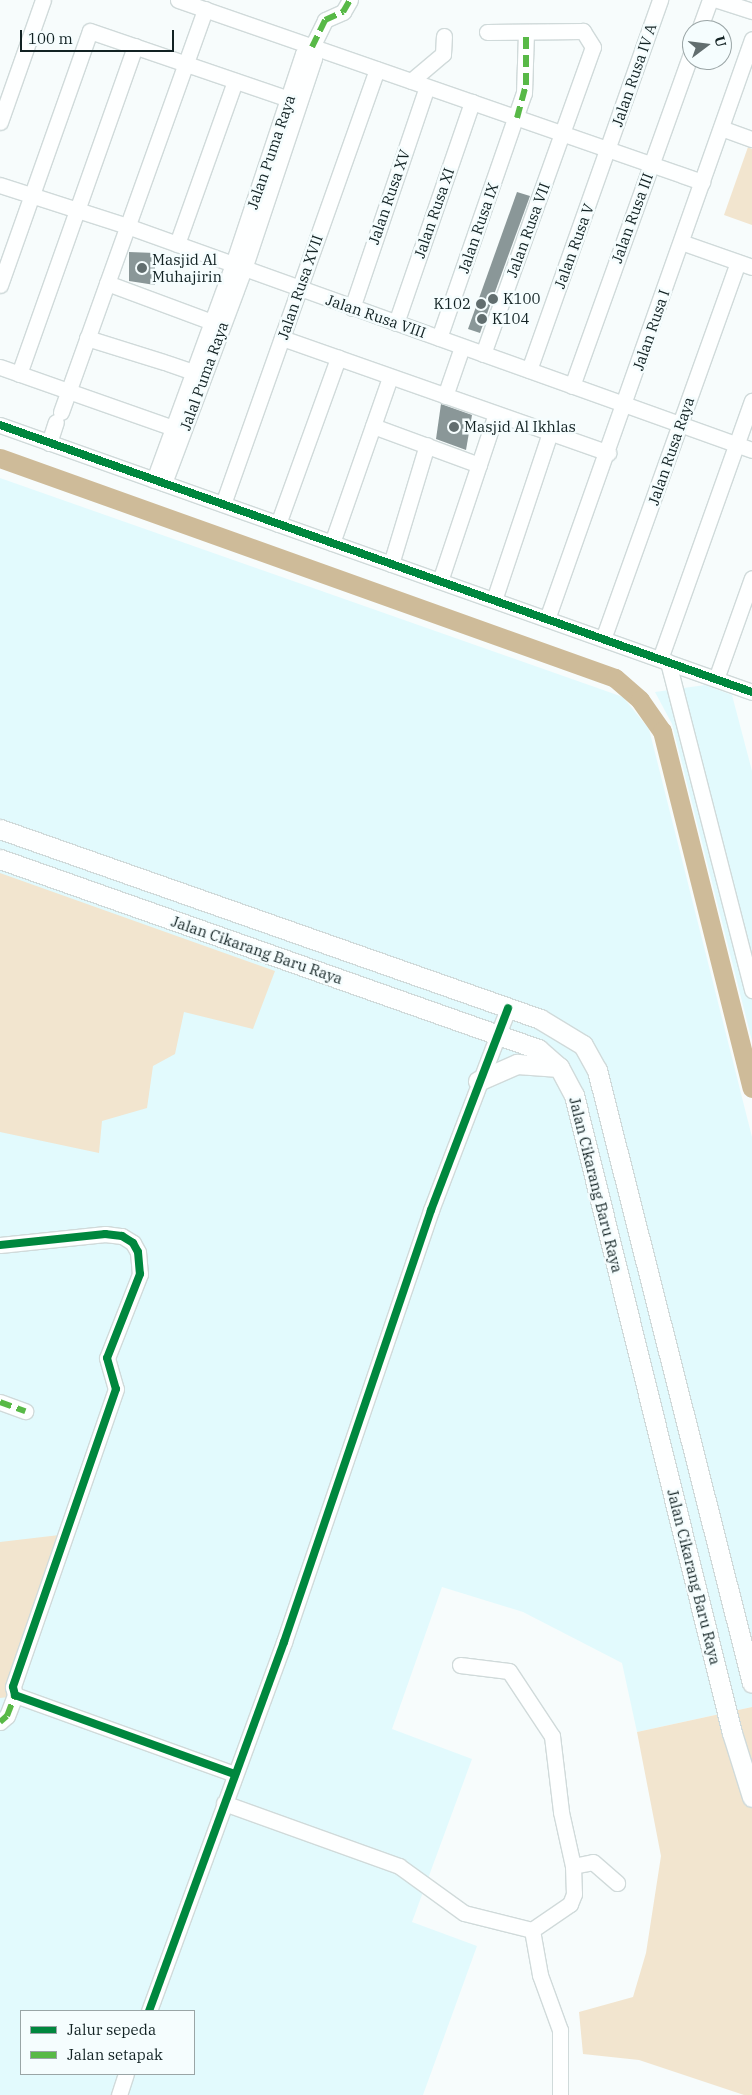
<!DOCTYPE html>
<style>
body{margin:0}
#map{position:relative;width:752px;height:2095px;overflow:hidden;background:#f7fcfc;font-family:"IBM Plex Serif",serif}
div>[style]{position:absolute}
.built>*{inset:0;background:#e2fafd}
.green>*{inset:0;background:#f2e5cf}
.river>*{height:19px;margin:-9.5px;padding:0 9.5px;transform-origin:9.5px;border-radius:9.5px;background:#cebb99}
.building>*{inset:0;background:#8a9798}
.roads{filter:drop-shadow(1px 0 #d0dada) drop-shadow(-1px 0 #d0dada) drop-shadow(0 1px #d0dada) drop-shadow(0 -1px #d0dada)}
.minor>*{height:15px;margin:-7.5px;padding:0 7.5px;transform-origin:7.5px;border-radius:7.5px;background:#feffff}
.major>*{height:19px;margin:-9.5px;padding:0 9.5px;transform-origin:9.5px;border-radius:9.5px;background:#feffff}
.quiet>*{height:6px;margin-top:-3px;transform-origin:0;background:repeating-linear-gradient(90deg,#58b947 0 12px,transparent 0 18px)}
.cycleway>*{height:8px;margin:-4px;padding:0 4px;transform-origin:4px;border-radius:4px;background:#00873e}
.dots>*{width:14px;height:14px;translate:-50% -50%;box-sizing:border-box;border:2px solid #f5fdfe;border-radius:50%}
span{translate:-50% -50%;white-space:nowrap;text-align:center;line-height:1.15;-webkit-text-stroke:5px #f5fdfe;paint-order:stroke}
.street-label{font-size:15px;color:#122223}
.poi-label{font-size:15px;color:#122223}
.left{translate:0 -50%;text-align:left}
.right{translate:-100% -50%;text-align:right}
.legend{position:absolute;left:20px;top:2010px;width:175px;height:65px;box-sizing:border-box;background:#f5fdfe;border:1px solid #9aa5a6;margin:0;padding:6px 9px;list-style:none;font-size:15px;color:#122223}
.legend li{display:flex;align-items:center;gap:10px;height:25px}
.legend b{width:25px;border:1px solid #9aa5a6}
.north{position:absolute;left:682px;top:20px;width:50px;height:50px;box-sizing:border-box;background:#f5fdfe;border:1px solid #9aa5a6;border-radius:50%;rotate:75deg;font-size:14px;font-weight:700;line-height:20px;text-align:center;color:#122223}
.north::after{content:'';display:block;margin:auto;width:18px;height:22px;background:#626e6f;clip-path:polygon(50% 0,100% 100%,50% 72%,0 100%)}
.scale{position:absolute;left:20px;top:30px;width:154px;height:22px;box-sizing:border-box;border:2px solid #122223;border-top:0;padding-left:6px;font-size:15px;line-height:18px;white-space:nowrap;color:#122223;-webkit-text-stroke:4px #f5fdfe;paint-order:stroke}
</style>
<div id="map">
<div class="built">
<div style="clip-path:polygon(evenodd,0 478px,623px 697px,649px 729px,752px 1137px,752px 1707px,637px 1732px,622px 1663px,523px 1612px,442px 1587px,392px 1729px,472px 1759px,412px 1922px,477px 1946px,423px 2095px,0 2095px,0 478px,21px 2011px,194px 2011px,194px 2074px,21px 2074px,21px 2011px)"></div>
<div style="clip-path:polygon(705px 685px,732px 695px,752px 771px,752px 1041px,672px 724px,655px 692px)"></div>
</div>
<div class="green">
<div style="clip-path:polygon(748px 147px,752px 149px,752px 225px,724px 215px)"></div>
<div style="clip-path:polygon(0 873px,275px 971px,253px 1029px,184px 1012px,175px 1054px,153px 1066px,147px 1108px,102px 1121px,99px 1153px,0 1132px)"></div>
<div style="clip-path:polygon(68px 1534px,9px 1697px,0 1698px,0 1542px)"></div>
<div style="clip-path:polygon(752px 1707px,752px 2095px,744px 2095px,639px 2060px,583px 2054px,579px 2012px,633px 1997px,646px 1953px,661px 1856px,637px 1732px)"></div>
</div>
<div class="river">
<div style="left:0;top:458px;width:653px;rotate:19.68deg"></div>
<div style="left:615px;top:678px;width:33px;rotate:41deg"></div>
<div style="left:640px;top:700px;width:38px;rotate:55deg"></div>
<div style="left:662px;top:731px;width:368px;rotate:75.9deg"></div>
</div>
<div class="building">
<div style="clip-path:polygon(517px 192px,530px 196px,480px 333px,468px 329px)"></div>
<div style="clip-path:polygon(129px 252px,155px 253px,155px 285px,129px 281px)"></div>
<div style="clip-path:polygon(441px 404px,472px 415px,466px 450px,436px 439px)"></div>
</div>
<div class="roads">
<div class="minor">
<div style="left:178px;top:0;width:555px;rotate:19.15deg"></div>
<div style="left:718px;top:0;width:36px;rotate:18deg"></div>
<div style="left:699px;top:30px;width:32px;rotate:-70deg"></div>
<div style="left:411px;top:81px;width:42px;rotate:-40.2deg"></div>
<div style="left:443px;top:54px;width:18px;rotate:-87deg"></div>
<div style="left:0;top:122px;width:129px;rotate:-70.6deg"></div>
<div style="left:721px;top:128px;width:33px;rotate:20deg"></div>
<div style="left:0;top:185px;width:133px;rotate:17.9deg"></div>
<div style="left:127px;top:226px;width:664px;rotate:19.72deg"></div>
<div style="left:681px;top:242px;width:75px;rotate:19.4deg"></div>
<div style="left:177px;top:244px;width:173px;rotate:-70.4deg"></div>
<div style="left:107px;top:283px;width:112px;rotate:20.4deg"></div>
<div style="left:0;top:285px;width:269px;rotate:-70.5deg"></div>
<div style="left:90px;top:31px;width:210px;rotate:18.9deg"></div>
<div style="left:352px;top:308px;width:233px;rotate:-71.3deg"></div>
<div style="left:396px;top:323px;width:234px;rotate:-71deg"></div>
<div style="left:87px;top:338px;width:81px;rotate:17.3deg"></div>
<div style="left:282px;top:338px;width:346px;rotate:19.4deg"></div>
<div style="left:439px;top:338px;width:259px;rotate:-70.9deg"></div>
<div style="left:524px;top:93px;width:59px;rotate:-88.1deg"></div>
<div style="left:483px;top:354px;width:326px;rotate:-70.3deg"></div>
<div style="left:593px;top:47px;width:19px;rotate:-122deg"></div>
<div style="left:583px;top:31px;width:96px;rotate:179.4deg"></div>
<div style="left:167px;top:363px;width:28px;rotate:19deg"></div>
<div style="left:0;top:367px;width:183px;rotate:19.4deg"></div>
<div style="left:529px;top:370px;width:393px;rotate:-70.5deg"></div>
<div style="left:19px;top:374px;width:348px;rotate:-70.5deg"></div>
<div style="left:572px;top:386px;width:357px;rotate:-70.3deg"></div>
<div style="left:445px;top:396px;width:52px;rotate:-70.9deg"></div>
<div style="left:61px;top:412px;width:428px;rotate:-70.3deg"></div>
<div style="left:0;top:425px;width:798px;rotate:19.55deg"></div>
<div style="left:373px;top:426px;width:113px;rotate:20.2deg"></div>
<div style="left:49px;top:443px;width:22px;rotate:-72deg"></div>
<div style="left:154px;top:480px;width:230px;rotate:-69.9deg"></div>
<div style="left:233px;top:264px;width:221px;rotate:-71.6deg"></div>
<div style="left:303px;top:54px;width:11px;rotate:-38deg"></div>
<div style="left:312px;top:47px;width:30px;rotate:-64deg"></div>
<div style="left:325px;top:20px;width:20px;rotate:-24deg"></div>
<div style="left:343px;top:12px;width:14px;rotate:-60deg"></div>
<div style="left:164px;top:483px;width:228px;rotate:-69.5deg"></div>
<div style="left:244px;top:269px;width:222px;rotate:-71.6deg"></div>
<div style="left:314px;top:58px;width:11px;rotate:-100deg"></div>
<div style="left:223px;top:504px;width:461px;rotate:-70.5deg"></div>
<div style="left:278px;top:524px;width:177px;rotate:-70.1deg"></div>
<div style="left:332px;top:543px;width:176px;rotate:-70.7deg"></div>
<div style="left:391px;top:564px;width:124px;rotate:-73.2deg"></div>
<div style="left:440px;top:581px;width:176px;rotate:-71.5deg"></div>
<div style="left:494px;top:600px;width:176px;rotate:-71.5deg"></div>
<div style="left:547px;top:619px;width:615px;rotate:-70.53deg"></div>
<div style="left:603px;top:639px;width:400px;rotate:-70.3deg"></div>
<div style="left:660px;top:659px;width:274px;rotate:-70.4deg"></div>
<div style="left:668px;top:662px;width:339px;rotate:75.6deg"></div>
<div style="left:716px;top:679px;width:107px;rotate:-70.4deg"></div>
<div style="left:0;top:1245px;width:106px;rotate:-6deg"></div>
<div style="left:105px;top:1234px;width:17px;rotate:7deg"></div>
<div style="left:122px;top:1236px;width:13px;rotate:32deg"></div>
<div style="left:133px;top:1243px;width:10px;rotate:61deg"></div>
<div style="left:138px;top:1252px;width:22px;rotate:85deg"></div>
<div style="left:140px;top:1274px;width:90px;rotate:111.4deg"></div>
<div style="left:107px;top:1358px;width:32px;rotate:74deg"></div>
<div style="left:116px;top:1389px;width:315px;rotate:109.1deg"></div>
<div style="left:13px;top:1687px;width:8px;rotate:76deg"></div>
<div style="left:15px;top:1695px;width:234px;rotate:19.8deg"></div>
<div style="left:0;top:1402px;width:27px;rotate:20deg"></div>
<div style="left:460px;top:1665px;width:49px;rotate:7deg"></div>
<div style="left:509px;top:1671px;width:78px;rotate:56.5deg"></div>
<div style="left:552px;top:1736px;width:77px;rotate:83.2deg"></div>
<div style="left:561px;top:1812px;width:55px;rotate:77.5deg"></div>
<div style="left:573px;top:1866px;width:28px;rotate:88deg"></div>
<div style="left:574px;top:1894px;width:11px;rotate:112deg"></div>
<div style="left:570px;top:1904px;width:46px;rotate:145.6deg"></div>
<div style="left:0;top:1722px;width:9px;rotate:-41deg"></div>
<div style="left:7px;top:1716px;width:22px;rotate:-69deg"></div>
<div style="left:224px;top:1803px;width:186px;rotate:19.8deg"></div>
<div style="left:399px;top:1866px;width:80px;rotate:35.9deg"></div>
<div style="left:464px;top:1913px;width:70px;rotate:14deg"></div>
<div style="left:532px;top:1930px;width:46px;rotate:79.9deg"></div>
<div style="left:540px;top:1975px;width:59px;rotate:70deg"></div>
<div style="left:560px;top:2030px;width:65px;rotate:90deg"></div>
<div style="left:573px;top:1866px;width:20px;rotate:-11deg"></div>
<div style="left:593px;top:1862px;width:32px;rotate:41deg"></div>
<div style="left:149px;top:2011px;width:393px;rotate:-69.9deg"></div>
<div style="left:284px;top:1642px;width:456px;rotate:-71.2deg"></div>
<div style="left:431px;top:1210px;width:216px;rotate:-69.1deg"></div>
<div style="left:119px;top:2095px;width:22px;rotate:-72deg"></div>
</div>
<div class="major">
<div style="left:0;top:829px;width:572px;rotate:19.38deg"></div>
<div style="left:540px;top:1019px;width:50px;rotate:31.2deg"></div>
<div style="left:583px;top:1045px;width:29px;rotate:61deg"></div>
<div style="left:597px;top:1070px;width:632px;rotate:75.81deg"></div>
<div style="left:0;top:859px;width:571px;rotate:19.45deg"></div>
<div style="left:538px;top:1049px;width:28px;rotate:41deg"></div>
<div style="left:559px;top:1067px;width:32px;rotate:62deg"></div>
<div style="left:574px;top:1095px;width:657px;rotate:76.09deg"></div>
<div style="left:732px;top:1733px;width:67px;rotate:72.6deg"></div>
<div style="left:478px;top:1081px;width:43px;rotate:-23.6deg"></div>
<div style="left:517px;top:1064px;width:42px;rotate:4.1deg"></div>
</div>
</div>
<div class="quiet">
<div style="left:312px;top:47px;width:30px;rotate:-64deg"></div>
<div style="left:325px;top:20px;width:20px;rotate:-24deg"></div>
<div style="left:343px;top:12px;width:14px;rotate:-60deg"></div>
<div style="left:517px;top:118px;width:34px;rotate:-75deg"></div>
<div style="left:526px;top:85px;width:51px;rotate:-90deg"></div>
<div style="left:0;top:1402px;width:27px;rotate:20deg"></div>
<div style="left:0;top:1722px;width:9px;rotate:-41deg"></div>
<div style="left:7px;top:1716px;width:22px;rotate:-69deg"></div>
</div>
<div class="cycleway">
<div style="left:0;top:425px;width:798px;rotate:19.55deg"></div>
<div style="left:0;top:1245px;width:106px;rotate:-6deg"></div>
<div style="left:105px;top:1234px;width:17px;rotate:7deg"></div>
<div style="left:122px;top:1236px;width:13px;rotate:32deg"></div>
<div style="left:133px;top:1243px;width:10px;rotate:61deg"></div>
<div style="left:138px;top:1252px;width:22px;rotate:85deg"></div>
<div style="left:140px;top:1274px;width:90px;rotate:111.4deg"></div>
<div style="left:107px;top:1358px;width:32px;rotate:74deg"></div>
<div style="left:116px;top:1389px;width:315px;rotate:109.1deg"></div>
<div style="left:13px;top:1687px;width:8px;rotate:76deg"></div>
<div style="left:15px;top:1695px;width:234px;rotate:19.8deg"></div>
<div style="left:149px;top:2011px;width:393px;rotate:-69.9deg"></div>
<div style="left:284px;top:1642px;width:456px;rotate:-71.2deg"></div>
<div style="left:431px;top:1210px;width:216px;rotate:-69.1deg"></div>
</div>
<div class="dots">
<div style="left:142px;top:268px;background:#626e6f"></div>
<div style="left:493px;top:299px;background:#626e6f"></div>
<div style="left:481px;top:304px;background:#626e6f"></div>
<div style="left:482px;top:319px;background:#626e6f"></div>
<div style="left:454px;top:427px;background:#626e6f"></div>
</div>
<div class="street-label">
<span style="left:634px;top:75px;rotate:-71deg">Jalan Rusa IV A</span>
<span style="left:271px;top:152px;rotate:-71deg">Jalan Puma Raya</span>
<span style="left:389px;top:197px;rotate:-71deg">Jalan Rusa XV</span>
<span style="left:434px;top:213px;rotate:-71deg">Jalan Rusa XI</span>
<span style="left:632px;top:218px;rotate:-70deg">Jalan Rusa III</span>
<span style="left:478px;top:228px;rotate:-71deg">Jalan Rusa IX</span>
<span style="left:528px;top:230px;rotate:-70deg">Jalan Rusa VII</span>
<span style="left:574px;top:246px;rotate:-70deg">Jalan Rusa V</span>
<span style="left:300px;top:287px;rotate:-71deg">Jalan Rusa XVII</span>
<span style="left:376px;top:316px;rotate:19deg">Jalan Rusa VIII</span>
<span style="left:651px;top:330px;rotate:-71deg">Jalan Rusa I</span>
<span style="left:204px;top:376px;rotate:-70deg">Jalal Puma Raya</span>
<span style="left:671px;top:451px;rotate:-71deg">Jalan Rusa Raya</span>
<span style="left:257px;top:950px;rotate:19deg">Jalan Cikarang Baru Raya</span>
<span style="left:596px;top:1185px;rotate:76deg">Jalan Cikarang Baru Raya</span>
<span style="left:694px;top:1577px;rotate:76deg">Jalan Cikarang Baru Raya</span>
</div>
<div class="poi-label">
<span class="left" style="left:152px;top:268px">Masjid Al<br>Muhajirin</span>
<span class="left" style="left:503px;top:299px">K100</span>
<span class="right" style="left:471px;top:304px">K102</span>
<span class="left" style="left:492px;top:319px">K104</span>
<span class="left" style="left:464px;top:427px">Masjid Al Ikhlas</span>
</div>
<ul class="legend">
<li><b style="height:6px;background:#00873e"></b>Jalur sepeda</li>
<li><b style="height:6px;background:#58b947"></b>Jalan setapak</li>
</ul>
<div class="north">U</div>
<div class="scale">100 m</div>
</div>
